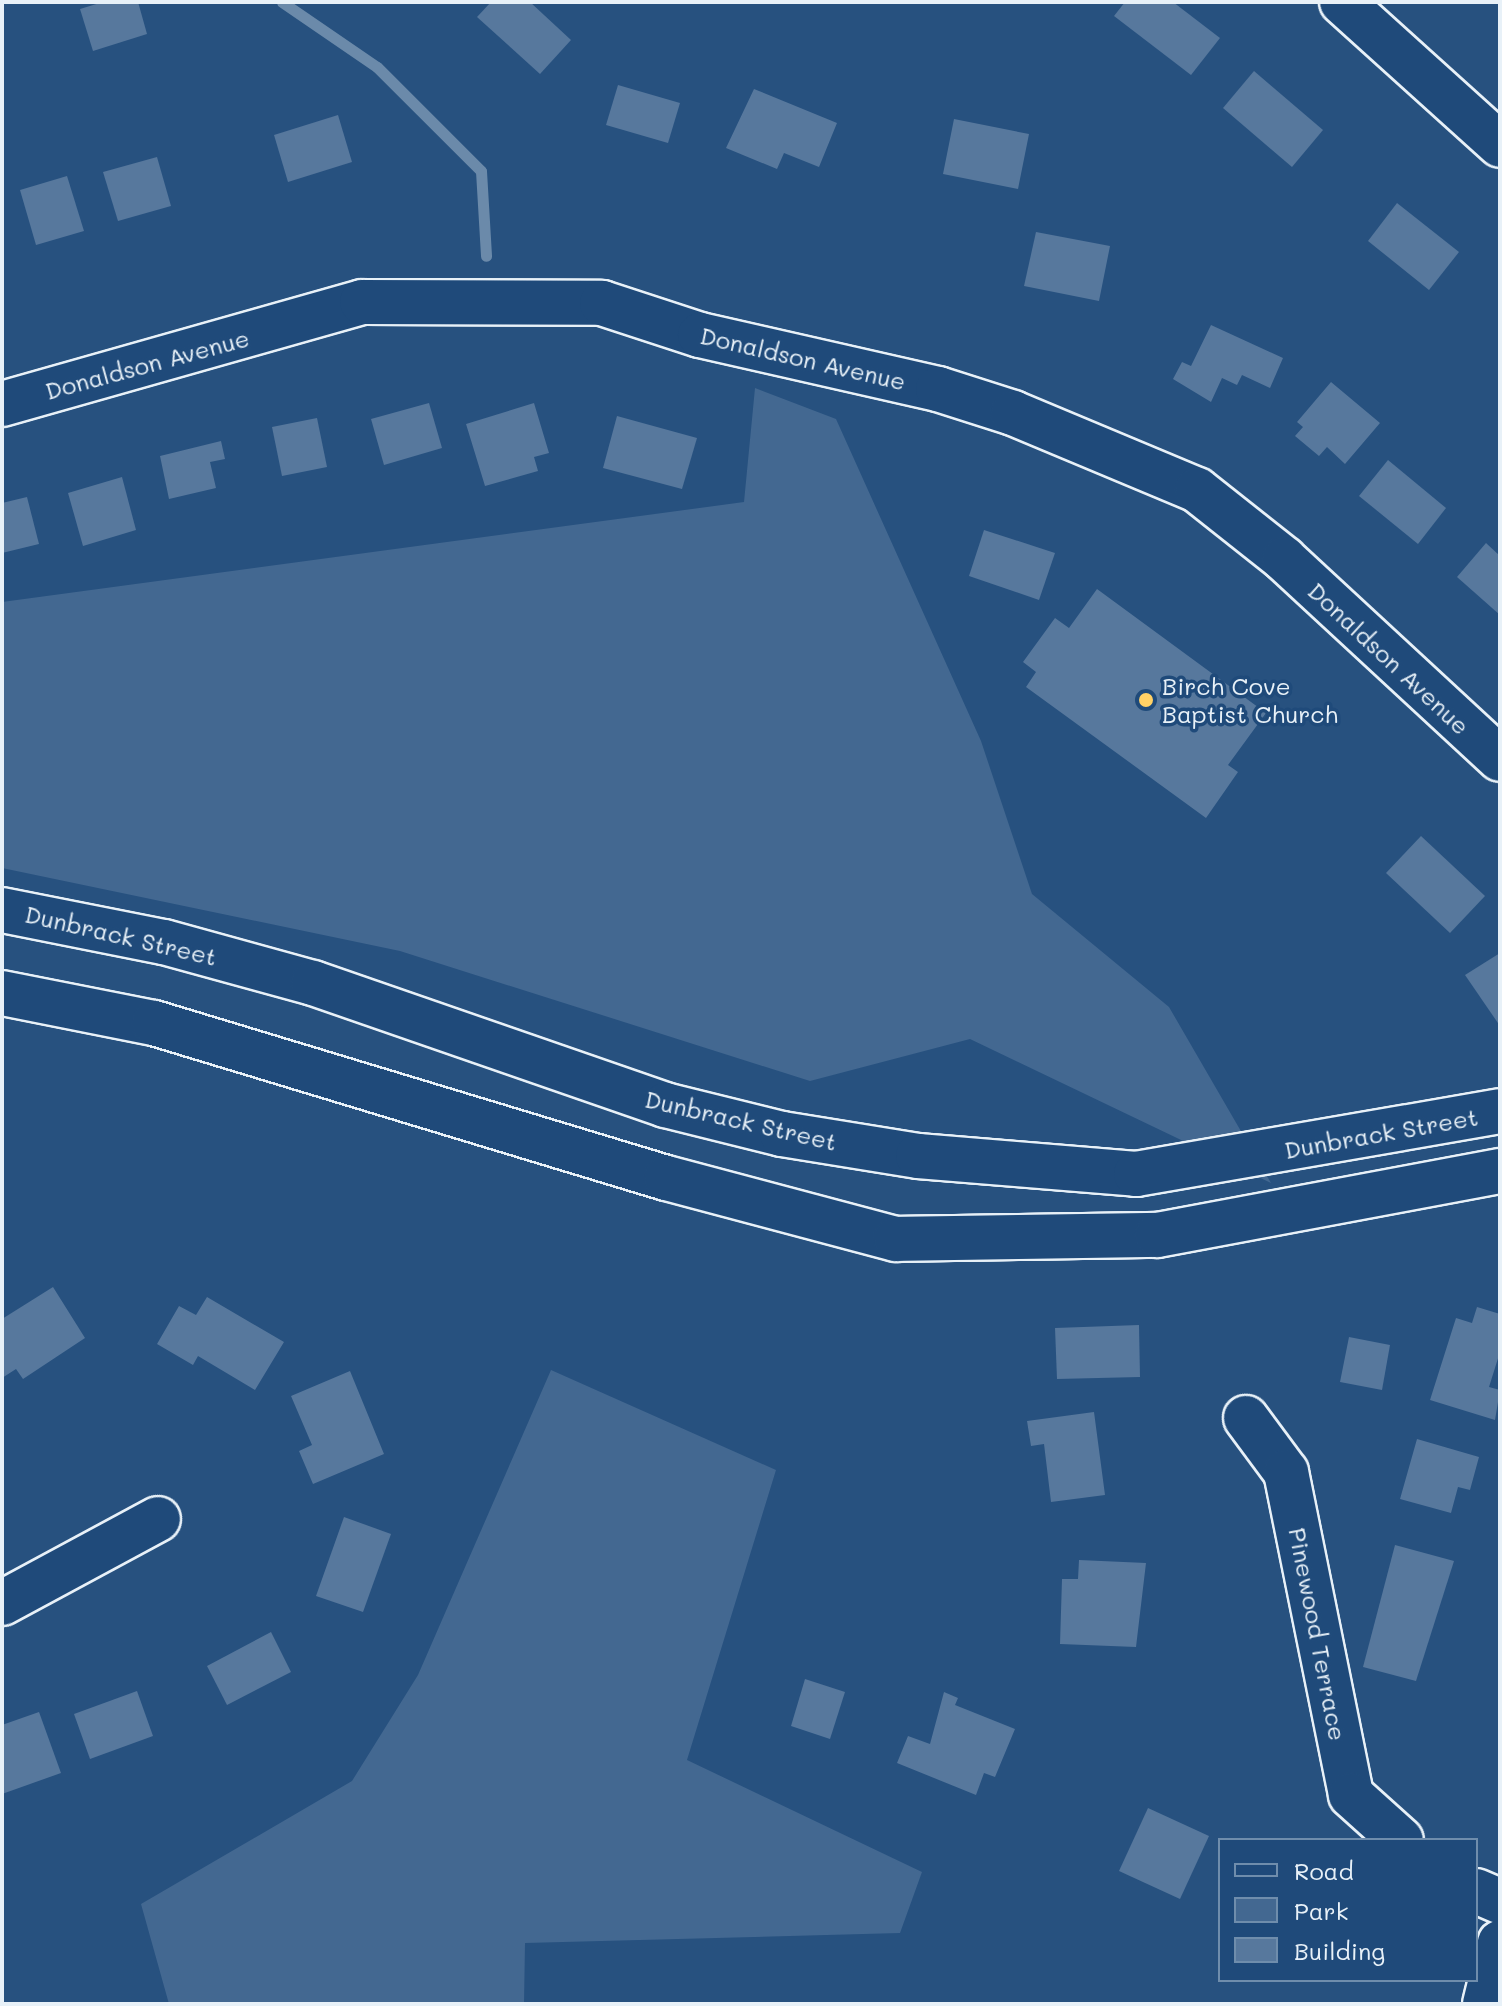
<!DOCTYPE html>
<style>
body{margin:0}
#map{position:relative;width:1502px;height:2006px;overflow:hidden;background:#27517f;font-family:Mali,sans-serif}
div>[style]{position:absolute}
.green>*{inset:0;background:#436891}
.stream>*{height:11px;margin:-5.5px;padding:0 5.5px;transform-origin:5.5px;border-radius:5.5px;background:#6b8aaa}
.building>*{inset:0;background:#57789d}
.roads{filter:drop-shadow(2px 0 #e8f1f8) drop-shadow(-2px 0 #e8f1f8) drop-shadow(0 2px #e8f1f8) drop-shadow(0 -2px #e8f1f8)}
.minor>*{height:44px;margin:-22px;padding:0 22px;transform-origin:22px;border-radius:22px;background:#1f4a7a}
.major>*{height:44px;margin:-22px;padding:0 22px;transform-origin:22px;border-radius:22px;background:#1f4a7a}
.dots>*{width:22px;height:22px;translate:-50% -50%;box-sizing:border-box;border:4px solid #1f4a7a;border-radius:50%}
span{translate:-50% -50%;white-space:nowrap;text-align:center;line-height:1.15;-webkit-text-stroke:7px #1f4a7a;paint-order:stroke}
.street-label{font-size:24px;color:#e8f1f8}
.poi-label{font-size:24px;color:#e8f1f8}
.left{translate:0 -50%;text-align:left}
.frame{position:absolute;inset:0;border:4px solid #e8f1f8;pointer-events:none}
.legend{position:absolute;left:1218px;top:1838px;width:260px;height:144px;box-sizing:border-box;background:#1f4a7a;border:2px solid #6f8dac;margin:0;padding:10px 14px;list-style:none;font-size:24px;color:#e8f1f8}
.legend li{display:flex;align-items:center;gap:16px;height:40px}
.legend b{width:40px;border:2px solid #6f8dac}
</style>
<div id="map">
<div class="green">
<div style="clip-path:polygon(755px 388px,836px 419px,981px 741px,1032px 894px,1169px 1007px,1271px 1183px,970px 1039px,810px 1081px,400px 951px,2px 868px,2px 602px,744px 502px)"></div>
<div style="clip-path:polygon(551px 1370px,776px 1470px,687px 1760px,922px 1872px,900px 1933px,525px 1943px,524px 2004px,169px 2004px,141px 1904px,352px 1781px,418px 1675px)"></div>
</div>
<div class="stream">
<div style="left:282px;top:2px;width:115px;rotate:34.4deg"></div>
<div style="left:377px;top:67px;width:147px;rotate:45deg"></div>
<div style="left:481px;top:171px;width:85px;rotate:86.6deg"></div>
</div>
<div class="building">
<div style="clip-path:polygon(103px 2px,138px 2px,147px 34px,93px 51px,80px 9px)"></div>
<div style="clip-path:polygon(491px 2px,530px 2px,571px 40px,540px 74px,477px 17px)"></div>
<div style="clip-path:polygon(1125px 2px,1173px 2px,1220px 38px,1191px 75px,1114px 16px)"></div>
<div style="clip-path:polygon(1254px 71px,1323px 130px,1292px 167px,1223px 108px)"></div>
<div style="clip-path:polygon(618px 85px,680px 103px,668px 143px,606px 125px)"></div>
<div style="clip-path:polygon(754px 89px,837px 123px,819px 167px,784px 153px,777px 169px,726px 148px)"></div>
<div style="clip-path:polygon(338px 115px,352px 162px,288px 182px,274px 135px)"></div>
<div style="clip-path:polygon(954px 119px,1029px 134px,1018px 189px,943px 174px)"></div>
<div style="clip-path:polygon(157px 157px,171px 206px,118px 221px,103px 172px)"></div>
<div style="clip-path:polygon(67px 176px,84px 231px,36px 245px,20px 190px)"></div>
<div style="clip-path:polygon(1397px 203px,1459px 252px,1429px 290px,1368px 241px)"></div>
<div style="clip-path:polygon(1036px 232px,1110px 246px,1099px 301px,1024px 286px)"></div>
<div style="clip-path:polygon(1211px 325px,1283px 358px,1270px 388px,1242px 375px,1237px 385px,1222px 378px,1211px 402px,1173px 379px,1182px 362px,1191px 366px)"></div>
<div style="clip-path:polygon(1331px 382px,1380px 423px,1345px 464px,1327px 447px,1319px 456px,1295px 436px,1303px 427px,1297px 422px)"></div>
<div style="clip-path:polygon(429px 403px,442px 448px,384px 465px,371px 419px)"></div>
<div style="clip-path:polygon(534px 403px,549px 453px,534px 457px,538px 471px,485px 486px,466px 424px)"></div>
<div style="clip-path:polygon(617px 416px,697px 438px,682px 489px,603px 468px)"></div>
<div style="clip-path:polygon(317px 418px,327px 467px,282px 476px,272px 427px)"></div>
<div style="clip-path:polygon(221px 441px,225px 459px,210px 462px,216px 488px,169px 499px,160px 456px)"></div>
<div style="clip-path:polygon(1388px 460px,1446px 508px,1418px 544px,1359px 496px)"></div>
<div style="clip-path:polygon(122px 477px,136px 530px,83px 546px,68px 493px)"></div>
<div style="clip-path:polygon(27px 497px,39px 544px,2px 553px,2px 503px)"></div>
<div style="clip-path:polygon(984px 530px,1055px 553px,1039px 600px,969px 576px)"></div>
<div style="clip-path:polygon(1486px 543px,1500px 556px,1500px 615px,1457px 577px)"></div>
<div style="clip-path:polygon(1097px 589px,1266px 713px,1228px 765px,1238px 772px,1206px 818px,1026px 687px,1036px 672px,1023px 662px,1055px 618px,1069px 628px)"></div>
<div style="clip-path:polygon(1421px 836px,1485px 896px,1450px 933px,1386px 873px)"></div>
<div style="clip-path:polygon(1500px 953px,1500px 1026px,1465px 975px)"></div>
<div style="clip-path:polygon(53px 1287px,85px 1338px,23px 1379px,16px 1369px,2px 1378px,2px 1319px)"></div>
<div style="clip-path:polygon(207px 1297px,284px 1342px,255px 1390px,198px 1356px,193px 1365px,157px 1344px,179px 1306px,196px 1315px)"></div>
<div style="clip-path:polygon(1477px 1307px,1500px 1314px,1500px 1352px,1489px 1387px,1500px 1390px,1495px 1420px,1430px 1400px,1456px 1318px,1472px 1323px)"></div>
<div style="clip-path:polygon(1139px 1325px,1140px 1377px,1057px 1379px,1055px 1328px)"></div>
<div style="clip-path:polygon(1349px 1337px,1390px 1345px,1382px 1390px,1340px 1382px)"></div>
<div style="clip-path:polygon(350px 1371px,384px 1454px,313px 1484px,299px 1451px,312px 1445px,291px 1396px)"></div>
<div style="clip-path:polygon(1094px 1412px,1105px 1495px,1051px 1502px,1044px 1444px,1031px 1446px,1027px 1421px)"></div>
<div style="clip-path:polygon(1417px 1439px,1479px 1457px,1470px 1490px,1458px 1487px,1451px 1513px,1400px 1499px)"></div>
<div style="clip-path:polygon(344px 1517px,391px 1534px,363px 1612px,316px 1596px)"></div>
<div style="clip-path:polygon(1395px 1545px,1454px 1561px,1416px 1681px,1363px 1667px)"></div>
<div style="clip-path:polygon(1079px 1560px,1146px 1563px,1136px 1647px,1060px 1644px,1062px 1579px,1078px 1579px)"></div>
<div style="clip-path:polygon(271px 1632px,291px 1672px,227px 1705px,207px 1666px)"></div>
<div style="clip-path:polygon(805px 1679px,845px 1692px,830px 1739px,791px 1726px)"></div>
<div style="clip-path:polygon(137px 1691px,153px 1736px,90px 1759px,74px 1714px)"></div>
<div style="clip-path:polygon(944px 1692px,958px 1698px,955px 1705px,1015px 1729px,995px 1777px,984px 1773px,976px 1795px,897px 1763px,908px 1736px,930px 1744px)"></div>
<div style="clip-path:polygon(39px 1712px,61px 1773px,2px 1794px,2px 1725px)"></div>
<div style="clip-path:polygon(1148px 1808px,1209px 1836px,1180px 1899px,1119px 1871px)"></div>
</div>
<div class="roads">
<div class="minor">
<div style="left:1342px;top:2px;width:213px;rotate:42.1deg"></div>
<div style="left:2px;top:404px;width:374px;rotate:-15.8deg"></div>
<div style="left:362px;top:302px;width:240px;rotate:0.2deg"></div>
<div style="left:602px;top:303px;width:103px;rotate:18.1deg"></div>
<div style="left:700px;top:335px;width:244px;rotate:12.8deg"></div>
<div style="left:938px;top:389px;width:79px;rotate:17.7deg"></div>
<div style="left:1013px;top:413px;width:199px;rotate:22.7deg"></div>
<div style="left:1197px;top:490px;width:111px;rotate:38.4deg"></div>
<div style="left:1284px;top:559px;width:294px;rotate:42.8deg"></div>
<div style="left:1246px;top:1418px;width:67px;rotate:53.5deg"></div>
<div style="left:1286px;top:1472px;width:329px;rotate:78.6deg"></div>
<div style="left:1351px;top:1795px;width:67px;rotate:42deg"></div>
<div style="left:2px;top:1603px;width:177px;rotate:-28.3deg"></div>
<div style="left:1476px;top:1891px;width:26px;rotate:23deg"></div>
</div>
<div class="major">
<div style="left:2px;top:910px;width:165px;rotate:11.2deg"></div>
<div style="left:164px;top:942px;width:155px;rotate:15.4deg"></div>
<div style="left:313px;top:983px;width:373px;rotate:19.1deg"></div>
<div style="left:665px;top:1105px;width:121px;rotate:13.9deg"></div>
<div style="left:782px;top:1134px;width:138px;rotate:9.2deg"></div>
<div style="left:918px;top:1156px;width:219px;rotate:4.7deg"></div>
<div style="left:1136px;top:1174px;width:369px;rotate:-9.8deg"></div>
<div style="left:2px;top:993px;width:155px;rotate:11.2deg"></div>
<div style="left:154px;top:1023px;width:535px;rotate:16.84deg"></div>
<div style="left:666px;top:1178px;width:238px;rotate:14.9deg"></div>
<div style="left:896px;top:1239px;width:261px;rotate:-0.9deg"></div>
<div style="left:1157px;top:1235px;width:349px;rotate:-10.6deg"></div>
<div style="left:1485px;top:2004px;width:63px;rotate:-76.2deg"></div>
</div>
</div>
<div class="dots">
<div style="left:1146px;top:700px;background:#ffd166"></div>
</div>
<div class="street-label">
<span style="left:803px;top:358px;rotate:13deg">Donaldson Avenue</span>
<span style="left:147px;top:364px;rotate:-15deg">Donaldson Avenue</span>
<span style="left:1389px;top:658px;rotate:43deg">Donaldson Avenue</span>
<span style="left:121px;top:935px;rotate:13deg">Dunbrack Street</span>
<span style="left:741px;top:1120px;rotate:13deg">Dunbrack Street</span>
<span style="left:1381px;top:1133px;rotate:-10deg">Dunbrack Street</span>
<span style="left:1318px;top:1634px;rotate:79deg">Pinewood Terrace</span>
</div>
<div class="poi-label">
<span class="left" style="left:1162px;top:700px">Birch Cove<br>Baptist Church</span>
</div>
<div class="frame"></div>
<ul class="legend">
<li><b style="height:10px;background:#1f4a7a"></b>Road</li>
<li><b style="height:22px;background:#436891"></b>Park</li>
<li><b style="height:22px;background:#57789d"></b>Building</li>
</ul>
</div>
